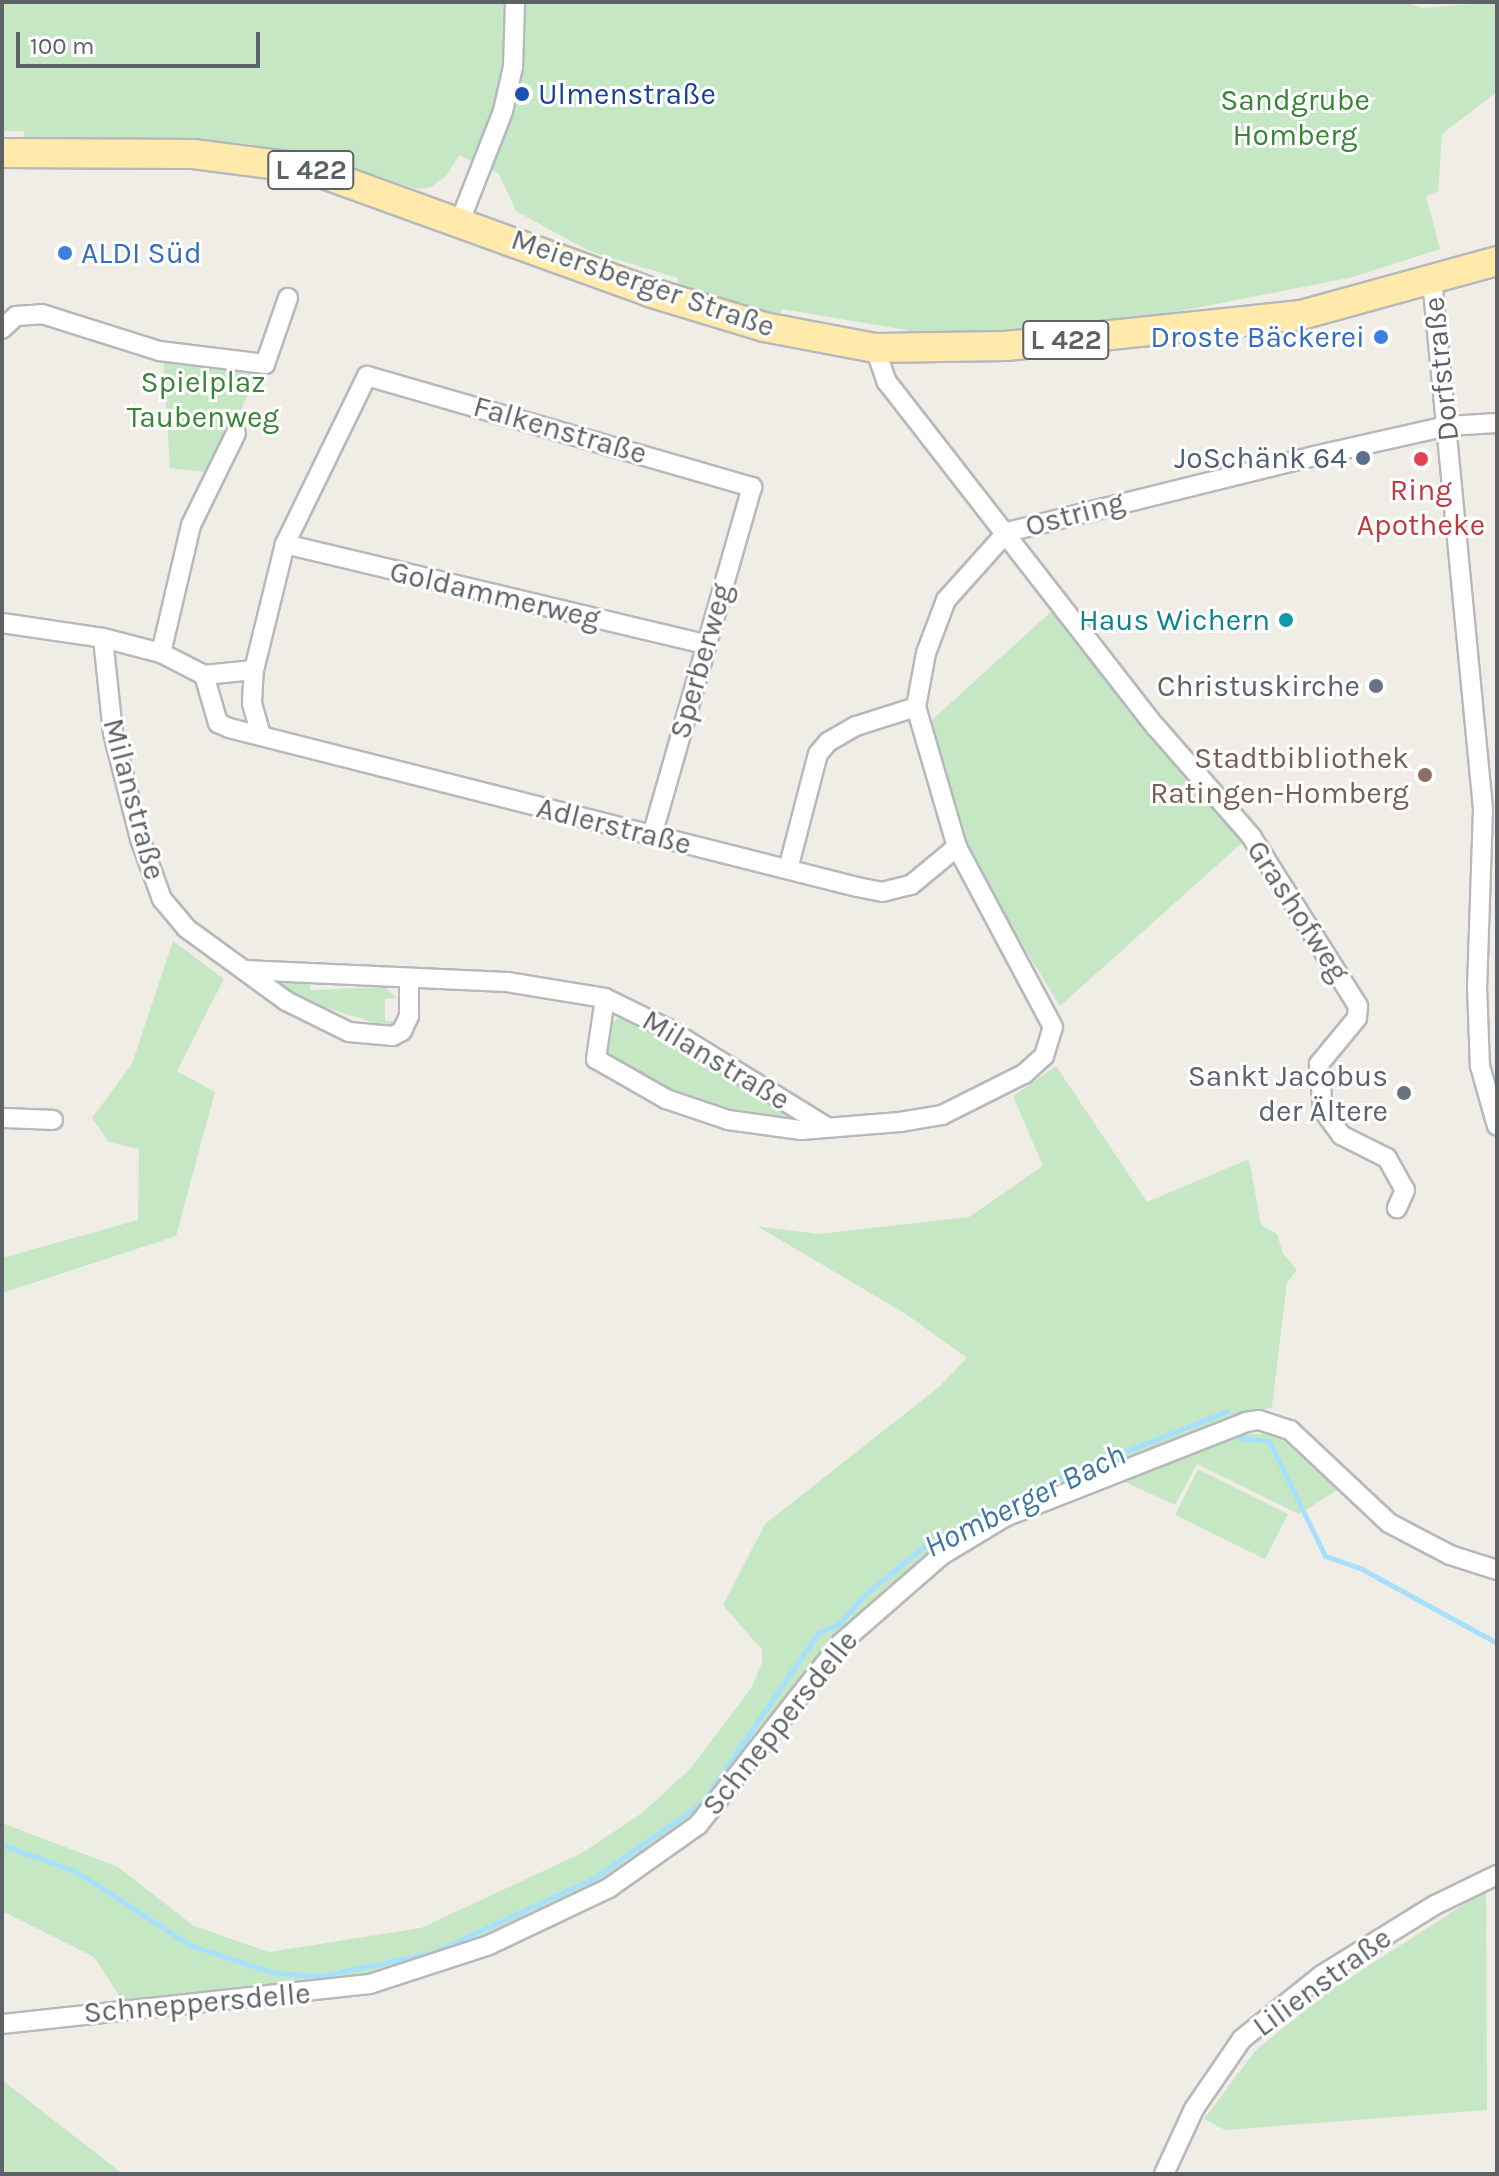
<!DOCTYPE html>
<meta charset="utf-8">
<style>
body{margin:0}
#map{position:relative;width:1499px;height:2176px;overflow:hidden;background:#f0ede6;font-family:Karla,sans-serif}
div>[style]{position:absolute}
.green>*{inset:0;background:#c6e7c3}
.stream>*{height:5px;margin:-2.5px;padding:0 2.5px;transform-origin:2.5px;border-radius:2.5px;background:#a7e0ff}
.roads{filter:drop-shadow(2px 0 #b6b9bc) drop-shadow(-2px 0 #b6b9bc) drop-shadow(0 2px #b6b9bc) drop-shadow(0 -2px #b6b9bc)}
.street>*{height:18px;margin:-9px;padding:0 9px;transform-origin:9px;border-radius:9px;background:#fff}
.primary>*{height:28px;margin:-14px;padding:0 14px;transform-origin:14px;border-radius:14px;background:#ffeaac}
.dots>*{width:22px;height:22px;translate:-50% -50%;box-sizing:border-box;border:4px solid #fff;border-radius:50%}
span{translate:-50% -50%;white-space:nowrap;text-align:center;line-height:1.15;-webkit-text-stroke:6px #fff;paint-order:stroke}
.shield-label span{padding:2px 6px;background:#fff;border:2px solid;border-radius:6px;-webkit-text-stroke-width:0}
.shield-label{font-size:28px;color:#5d6266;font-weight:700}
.transit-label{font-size:30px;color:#164399}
.left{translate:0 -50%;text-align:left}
.park-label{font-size:30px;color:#398535}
.shop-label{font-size:30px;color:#366cbe}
.right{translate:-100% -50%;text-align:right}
.street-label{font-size:30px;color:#5d6266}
.service-label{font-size:30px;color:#4e5e75}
.health-label{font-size:30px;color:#be3a42}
.culture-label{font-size:30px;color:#0d838f}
.worship-label{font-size:30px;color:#5b616d}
.education-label{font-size:30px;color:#785e54}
.water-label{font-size:32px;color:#3d76a0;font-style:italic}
.frame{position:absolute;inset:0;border:4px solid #5d6266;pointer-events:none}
.scale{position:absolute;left:16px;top:32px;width:244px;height:36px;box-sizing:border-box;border:4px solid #5d6266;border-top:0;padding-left:10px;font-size:24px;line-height:28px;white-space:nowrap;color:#5d6266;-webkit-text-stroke:6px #fff;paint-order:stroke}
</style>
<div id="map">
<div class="green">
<div style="clip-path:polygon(2px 2px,1405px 2px,1422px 8px,1497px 2px,1497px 92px,1442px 134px,1438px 191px,1426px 196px,1440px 249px,1353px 277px,1125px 322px,935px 335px,782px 309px,780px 314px,677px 289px,678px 278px,589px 251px,516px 211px,499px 174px,459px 155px,447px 175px,431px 187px,417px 189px,332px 161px,247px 144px,185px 139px,26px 141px,23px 131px,2px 131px)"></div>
<div style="clip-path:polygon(163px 356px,260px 368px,212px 473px,170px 468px)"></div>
<div style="clip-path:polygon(1054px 609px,1245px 840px,1060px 1006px,995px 900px,963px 833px,933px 740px,932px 720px)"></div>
<div style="clip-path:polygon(173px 941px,224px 979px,177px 1071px,215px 1092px,176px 1236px,2px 1293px,2px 1258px,138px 1220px,139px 1149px,109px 1142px,92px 1118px,132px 1064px)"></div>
<div style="clip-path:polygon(268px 981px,310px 984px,311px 990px,385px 987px,397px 998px,385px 999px,385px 1021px,399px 1021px,395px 1029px,371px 1027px,372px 1022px,285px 995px)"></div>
<div style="clip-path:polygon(625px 1015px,637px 1018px,805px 1121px,789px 1123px,680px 1096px,604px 1060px,608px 1024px)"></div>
<div style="clip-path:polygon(1056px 1066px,1147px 1202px,1249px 1159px,1261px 1225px,1277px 1234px,1283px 1253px,1297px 1270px,1287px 1283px,1272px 1407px,1058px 1491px,909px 1575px,679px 1835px,556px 1911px,371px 1981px,124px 2003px,94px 1957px,2px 1911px,2px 1823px,118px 1867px,194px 1926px,269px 1952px,421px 1928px,582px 1853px,642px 1813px,690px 1769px,750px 1690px,762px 1664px,762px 1650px,723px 1605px,765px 1524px,939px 1387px,967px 1358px,906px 1314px,757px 1226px,818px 1234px,969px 1217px,1043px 1166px,1013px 1096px)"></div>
<div style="clip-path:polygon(1247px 1434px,1276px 1434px,1337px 1490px,1299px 1514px,1197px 1464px,1175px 1505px,1123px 1481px)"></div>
<div style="clip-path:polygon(1198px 1469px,1288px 1514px,1265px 1559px,1175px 1515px)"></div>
<div style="clip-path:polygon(1486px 1890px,1487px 2110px,1225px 2130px,1204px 2119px,1256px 2050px,1328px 1992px)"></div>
<div style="clip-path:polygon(2px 2080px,123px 2174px,2px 2174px)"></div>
</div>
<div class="stream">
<div style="left:1239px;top:1438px;width:30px;rotate:6deg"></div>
<div style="left:1269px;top:1441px;width:128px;rotate:64deg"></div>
<div style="left:1325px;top:1556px;width:39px;rotate:19deg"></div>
<div style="left:1362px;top:1569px;width:154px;rotate:28.7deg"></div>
<div style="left:2px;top:1845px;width:77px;rotate:19.6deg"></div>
<div style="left:75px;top:1871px;width:137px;rotate:32.8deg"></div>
<div style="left:190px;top:1945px;width:89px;rotate:18.4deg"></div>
<div style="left:274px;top:1973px;width:46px;rotate:3.7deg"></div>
<div style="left:320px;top:1976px;width:114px;rotate:-11.6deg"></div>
<div style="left:432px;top:1953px;width:179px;rotate:-24.8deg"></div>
<div style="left:594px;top:1878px;width:131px;rotate:-34.8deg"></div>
<div style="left:702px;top:1803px;width:206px;rotate:-55.7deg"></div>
<div style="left:818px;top:1633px;width:23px;rotate:-23deg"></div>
<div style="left:839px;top:1624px;width:38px;rotate:-49deg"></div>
<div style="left:864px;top:1595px;width:87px;rotate:-39deg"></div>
<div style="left:932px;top:1540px;width:141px;rotate:-26deg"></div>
<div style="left:1059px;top:1478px;width:181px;rotate:-21.7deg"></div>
</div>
<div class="roads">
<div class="street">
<div style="left:460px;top:221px;width:118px;rotate:-68.6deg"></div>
<div style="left:503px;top:111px;width:45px;rotate:-77.2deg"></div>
<div style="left:513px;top:67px;width:65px;rotate:-88.2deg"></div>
<div style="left:1432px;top:280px;width:531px;rotate:84.49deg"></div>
<div style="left:1483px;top:809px;width:177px;rotate:91.9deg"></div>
<div style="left:1477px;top:986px;width:80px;rotate:87.9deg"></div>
<div style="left:1480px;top:1066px;width:62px;rotate:74.2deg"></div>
<div style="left:2px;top:329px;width:19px;rotate:-43deg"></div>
<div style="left:16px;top:316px;width:26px;rotate:-4deg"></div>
<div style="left:42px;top:314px;width:123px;rotate:17.5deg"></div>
<div style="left:159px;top:351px;width:107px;rotate:7deg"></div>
<div style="left:265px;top:364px;width:70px;rotate:-70.8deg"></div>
<div style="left:875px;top:348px;width:36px;rotate:71deg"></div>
<div style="left:887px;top:382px;width:437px;rotate:52.1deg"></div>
<div style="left:1156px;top:727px;width:145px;rotate:48.9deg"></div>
<div style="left:1251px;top:836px;width:201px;rotate:57.8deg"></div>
<div style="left:1358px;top:1006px;width:12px;rotate:95deg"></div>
<div style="left:1357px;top:1018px;width:60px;rotate:129.6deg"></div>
<div style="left:1319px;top:1064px;width:46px;rotate:85deg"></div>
<div style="left:1323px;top:1110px;width:31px;rotate:54deg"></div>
<div style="left:1341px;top:1135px;width:51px;rotate:26.6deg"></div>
<div style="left:1387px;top:1158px;width:37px;rotate:61deg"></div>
<div style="left:1405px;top:1190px;width:20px;rotate:114deg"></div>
<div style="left:285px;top:544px;width:432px;rotate:13.4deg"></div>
<div style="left:2px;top:623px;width:102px;rotate:8.4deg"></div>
<div style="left:103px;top:638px;width:60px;rotate:14.5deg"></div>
<div style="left:161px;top:653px;width:48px;rotate:27.1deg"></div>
<div style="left:103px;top:638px;width:96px;rotate:84deg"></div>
<div style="left:113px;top:733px;width:109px;rotate:75.7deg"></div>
<div style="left:140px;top:839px;width:64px;rotate:69.9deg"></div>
<div style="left:162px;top:899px;width:38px;rotate:50deg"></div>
<div style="left:186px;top:928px;width:124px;rotate:36.1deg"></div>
<div style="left:286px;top:1001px;width:70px;rotate:26.2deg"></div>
<div style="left:349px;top:1032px;width:44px;rotate:5.2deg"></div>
<div style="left:393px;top:1036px;width:10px;rotate:-29deg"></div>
<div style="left:402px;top:1031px;width:17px;rotate:-65deg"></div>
<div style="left:409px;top:1016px;width:36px;rotate:-90deg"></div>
<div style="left:161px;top:653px;width:131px;rotate:-76.8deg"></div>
<div style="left:191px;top:525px;width:102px;rotate:-63.9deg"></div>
<div style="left:204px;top:675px;width:50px;rotate:73.7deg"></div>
<div style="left:218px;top:723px;width:12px;rotate:24deg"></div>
<div style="left:229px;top:728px;width:648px;rotate:14.21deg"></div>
<div style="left:857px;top:887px;width:25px;rotate:11deg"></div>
<div style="left:882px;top:892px;width:30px;rotate:-14deg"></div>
<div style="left:911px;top:885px;width:60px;rotate:-39.6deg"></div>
<div style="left:204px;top:675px;width:50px;rotate:-5.7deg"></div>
<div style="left:261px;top:735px;width:33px;rotate:-106deg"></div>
<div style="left:252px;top:703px;width:33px;rotate:-87deg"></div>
<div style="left:254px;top:670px;width:130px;rotate:-76.2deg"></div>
<div style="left:285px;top:544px;width:187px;rotate:-64deg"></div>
<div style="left:367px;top:376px;width:401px;rotate:16.1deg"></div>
<div style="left:752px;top:487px;width:362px;rotate:106deg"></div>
<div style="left:788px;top:869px;width:119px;rotate:-75.4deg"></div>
<div style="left:818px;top:754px;width:16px;rotate:-50deg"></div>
<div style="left:828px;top:742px;width:32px;rotate:-30deg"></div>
<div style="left:856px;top:726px;width:63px;rotate:-17.6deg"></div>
<div style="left:244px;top:970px;width:263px;rotate:2.6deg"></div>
<div style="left:507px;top:982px;width:99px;rotate:9.3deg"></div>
<div style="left:605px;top:998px;width:70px;rotate:26.2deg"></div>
<div style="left:668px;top:1029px;width:185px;rotate:31.7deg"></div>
<div style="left:605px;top:998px;width:62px;rotate:98.4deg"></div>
<div style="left:596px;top:1059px;width:81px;rotate:29.7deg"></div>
<div style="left:666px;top:1099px;width:65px;rotate:18.7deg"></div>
<div style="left:728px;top:1120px;width:74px;rotate:7.8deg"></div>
<div style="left:801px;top:1130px;width:99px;rotate:-4.6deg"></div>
<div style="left:900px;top:1122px;width:43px;rotate:-9.5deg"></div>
<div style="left:942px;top:1115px;width:92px;rotate:-26.6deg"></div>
<div style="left:1024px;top:1074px;width:27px;rotate:-42deg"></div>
<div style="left:1044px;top:1056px;width:30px;rotate:-73deg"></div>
<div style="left:1053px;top:1027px;width:204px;rotate:-118.1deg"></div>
<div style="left:957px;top:847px;width:146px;rotate:-106.3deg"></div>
<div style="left:916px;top:707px;width:55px;rotate:-79.5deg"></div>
<div style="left:926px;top:653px;width:57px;rotate:-69.3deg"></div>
<div style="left:946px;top:600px;width:91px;rotate:-48.1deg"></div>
<div style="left:1007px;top:532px;width:316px;rotate:-13.9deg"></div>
<div style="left:1314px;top:456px;width:136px;rotate:-12.7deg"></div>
<div style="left:1447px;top:426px;width:50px;rotate:-3.4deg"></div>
<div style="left:2px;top:1118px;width:51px;rotate:2.2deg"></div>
<div style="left:2px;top:2024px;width:370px;rotate:-6.2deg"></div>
<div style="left:370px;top:1984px;width:125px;rotate:-18.1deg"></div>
<div style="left:489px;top:1945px;width:133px;rotate:-25.4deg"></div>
<div style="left:609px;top:1888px;width:109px;rotate:-35.3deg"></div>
<div style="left:698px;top:1825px;width:231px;rotate:-51.8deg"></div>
<div style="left:841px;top:1643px;width:134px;rotate:-41.1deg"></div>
<div style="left:942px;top:1555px;width:74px;rotate:-31.1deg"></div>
<div style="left:1005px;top:1517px;width:259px;rotate:-21.5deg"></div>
<div style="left:1246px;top:1422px;width:13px;rotate:-9deg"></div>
<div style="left:1259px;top:1420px;width:33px;rotate:18deg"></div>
<div style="left:1290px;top:1430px;width:136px;rotate:43.2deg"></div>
<div style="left:1389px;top:1523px;width:69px;rotate:27.7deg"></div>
<div style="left:1450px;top:1555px;width:49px;rotate:17.7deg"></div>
<div style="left:1164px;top:2174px;width:72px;rotate:-65.2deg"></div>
<div style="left:1194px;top:2109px;width:85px;rotate:-55.6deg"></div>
<div style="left:1242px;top:2039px;width:102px;rotate:-38.7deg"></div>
<div style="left:1322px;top:1975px;width:133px;rotate:-31.8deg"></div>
<div style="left:1435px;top:1905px;width:69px;rotate:-25.8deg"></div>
</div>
<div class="primary">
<div style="left:2px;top:153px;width:191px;rotate:0.3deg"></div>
<div style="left:193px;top:154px;width:118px;rotate:7.3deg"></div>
<div style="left:310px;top:169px;width:361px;rotate:19.9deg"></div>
<div style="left:649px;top:292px;width:120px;rotate:16.9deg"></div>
<div style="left:764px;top:327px;width:113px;rotate:10.7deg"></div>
<div style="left:875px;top:348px;width:131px;rotate:-0.9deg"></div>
<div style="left:1006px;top:346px;width:297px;rotate:-6deg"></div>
<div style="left:1301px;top:315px;width:203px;rotate:-15.4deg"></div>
</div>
</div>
<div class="dots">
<div style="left:522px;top:94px;background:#1a4fb4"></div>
<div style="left:65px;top:253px;background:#3f7fe0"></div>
<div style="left:1381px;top:337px;background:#3f7fe0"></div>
<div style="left:1363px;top:458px;background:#5c6f8a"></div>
<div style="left:1421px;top:459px;background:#e0444e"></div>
<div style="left:1286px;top:620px;background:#0f9aa8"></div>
<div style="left:1376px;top:686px;background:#6b7280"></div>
<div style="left:1425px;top:775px;background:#8d6e63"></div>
<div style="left:1404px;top:1093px;background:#6b7280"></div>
</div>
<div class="shield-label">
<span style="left:311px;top:170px">L 422</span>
<span style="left:1066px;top:340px">L 422</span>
</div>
<div class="transit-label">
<span class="left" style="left:538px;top:94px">Ulmenstraße</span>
</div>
<div class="park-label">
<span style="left:1295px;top:117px">Sandgrube<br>Homberg</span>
<span style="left:203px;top:399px">Spielplaz<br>Taubenweg</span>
</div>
<div class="shop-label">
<span class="left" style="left:81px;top:253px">ALDI Süd</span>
<span class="right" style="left:1365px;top:337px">Droste Bäckerei</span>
</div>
<div class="street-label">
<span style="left:643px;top:283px;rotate:19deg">Meiersberger Straße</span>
<span style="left:1441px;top:369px;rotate:-96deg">Dorfstraße</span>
<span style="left:560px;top:430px;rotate:16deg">Falkenstraße</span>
<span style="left:1075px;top:514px;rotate:-15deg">Ostring</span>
<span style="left:495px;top:595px;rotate:13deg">Goldammerweg</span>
<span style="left:701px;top:661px;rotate:-74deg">Sperberweg</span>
<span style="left:134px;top:799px;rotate:75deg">Milanstraße</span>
<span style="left:614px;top:826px;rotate:14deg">Adlerstraße</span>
<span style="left:1298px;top:911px;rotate:57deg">Grashofweg</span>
<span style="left:716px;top:1060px;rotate:31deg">Milanstraße</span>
<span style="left:780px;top:1723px;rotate:-51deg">Schneppersdelle</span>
<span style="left:1322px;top:1982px;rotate:-36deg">Lilienstraße</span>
<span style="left:197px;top:2003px;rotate:-5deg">Schneppersdelle</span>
</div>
<div class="service-label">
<span class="right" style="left:1347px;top:458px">JoSchänk 64</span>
</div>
<div class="health-label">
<span style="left:1421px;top:507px">Ring<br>Apotheke</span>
</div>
<div class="culture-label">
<span class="right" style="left:1270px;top:620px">Haus Wichern</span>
</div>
<div class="worship-label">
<span class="right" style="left:1360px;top:686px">Christuskirche</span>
<span class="right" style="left:1388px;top:1093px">Sankt Jacobus<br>der Ältere</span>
</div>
<div class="education-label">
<span class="right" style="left:1409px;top:775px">Stadtbibliothek<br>Ratingen-Homberg</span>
</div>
<div class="water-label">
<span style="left:1025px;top:1501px;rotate:-26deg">Homberger Bach</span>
</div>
<div class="frame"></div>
<div class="scale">100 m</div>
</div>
